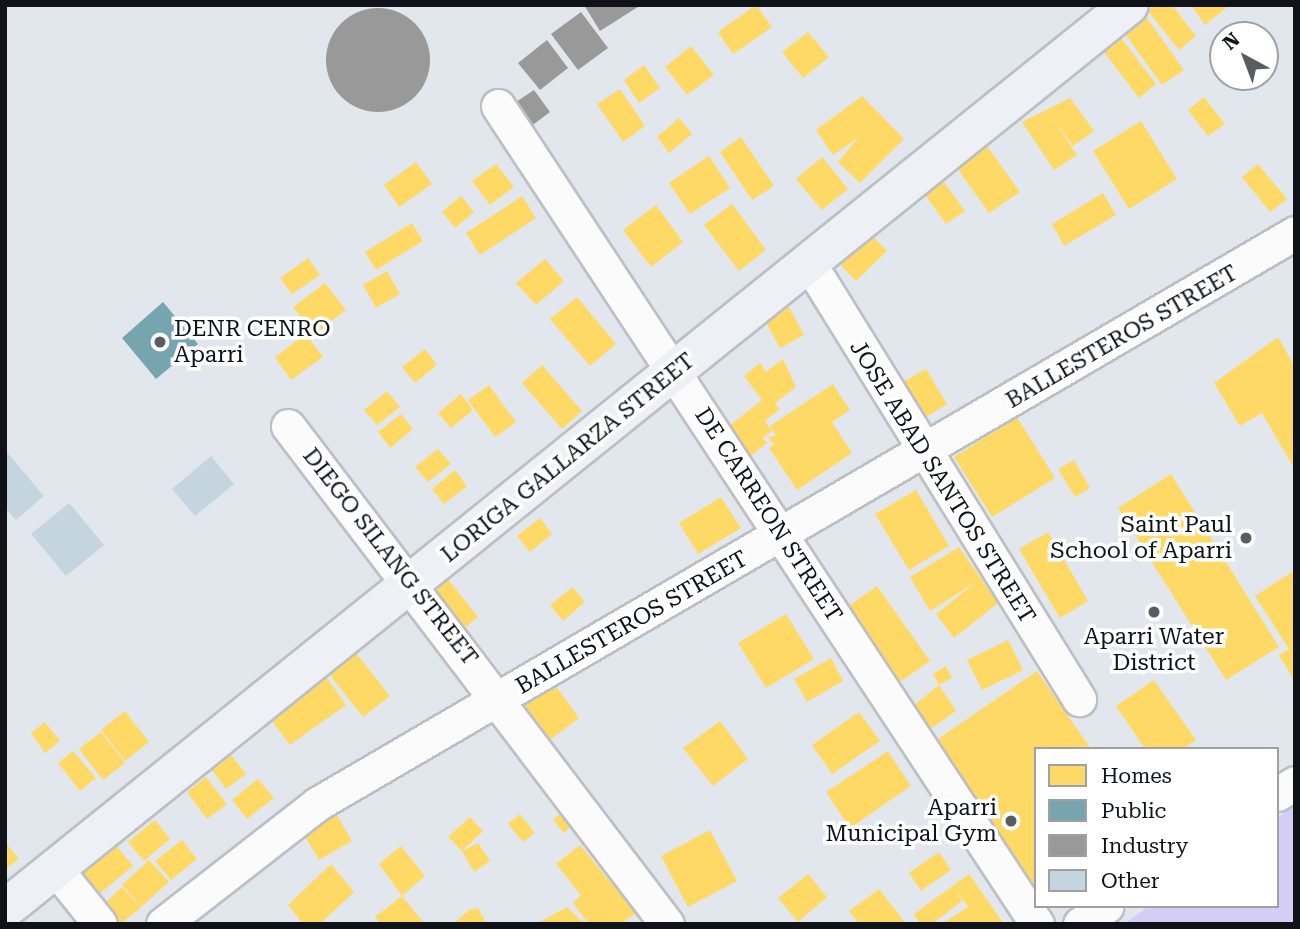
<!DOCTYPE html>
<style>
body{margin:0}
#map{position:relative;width:1300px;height:929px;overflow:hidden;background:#e2e7ed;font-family:"Roboto Serif",serif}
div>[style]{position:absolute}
.green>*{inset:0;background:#d4cdf6}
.homes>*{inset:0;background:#ffd966}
.public>*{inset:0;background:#76a5af}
.industry>*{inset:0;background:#999}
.round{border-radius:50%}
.building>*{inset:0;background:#c5d5df}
.roads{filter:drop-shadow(2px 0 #bcc0c5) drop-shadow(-2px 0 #bcc0c5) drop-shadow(0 2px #bcc0c5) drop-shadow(0 -2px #bcc0c5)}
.minor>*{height:33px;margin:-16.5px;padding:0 16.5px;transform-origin:16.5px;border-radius:16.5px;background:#fbfbfc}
.major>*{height:38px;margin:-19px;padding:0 19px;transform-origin:19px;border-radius:19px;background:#eff0f6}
.dots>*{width:19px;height:19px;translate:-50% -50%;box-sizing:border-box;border:4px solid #fff;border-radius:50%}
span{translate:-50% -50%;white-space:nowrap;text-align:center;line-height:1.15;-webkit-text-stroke:7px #fff;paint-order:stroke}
.poi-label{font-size:23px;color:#0f1216}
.left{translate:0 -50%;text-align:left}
.right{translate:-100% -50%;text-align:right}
.street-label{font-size:23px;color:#0f1216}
.frame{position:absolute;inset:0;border:7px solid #0f1216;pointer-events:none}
.legend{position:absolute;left:1034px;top:747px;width:245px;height:161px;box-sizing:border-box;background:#fff;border:2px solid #9fa0a2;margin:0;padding:9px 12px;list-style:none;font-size:21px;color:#0f1216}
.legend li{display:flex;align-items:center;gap:14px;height:35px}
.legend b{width:35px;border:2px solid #9fa0a2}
.north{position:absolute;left:1209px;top:21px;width:70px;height:70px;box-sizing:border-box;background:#fff;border:2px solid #9fa0a2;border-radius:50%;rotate:319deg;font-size:19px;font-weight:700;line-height:28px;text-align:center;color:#0f1216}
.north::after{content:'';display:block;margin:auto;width:24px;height:32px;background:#595d61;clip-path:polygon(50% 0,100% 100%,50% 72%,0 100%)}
</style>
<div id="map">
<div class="green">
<div style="clip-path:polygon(1295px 805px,1295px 924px,1124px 924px,1149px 906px,1277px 906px,1277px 818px)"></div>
</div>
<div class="homes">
<div style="clip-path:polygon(756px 5px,772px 27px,733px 54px,718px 32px)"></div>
<div style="clip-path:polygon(1155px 5px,1172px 5px,1196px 36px,1179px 50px,1148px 11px)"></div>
<div style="clip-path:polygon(1191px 5px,1230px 5px,1205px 25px)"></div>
<div style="clip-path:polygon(1142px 11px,1184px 70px,1162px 85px,1120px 27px)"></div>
<div style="clip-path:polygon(1116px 31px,1156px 84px,1139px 98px,1098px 44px)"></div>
<div style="clip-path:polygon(808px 32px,829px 57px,803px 78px,782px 52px)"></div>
<div style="clip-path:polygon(691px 46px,714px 75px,687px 95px,665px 67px)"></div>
<div style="clip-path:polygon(644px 65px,660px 88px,639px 103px,624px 80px)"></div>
<div style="clip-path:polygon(620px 89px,645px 126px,623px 142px,597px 104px)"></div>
<div style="clip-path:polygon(862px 96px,904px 139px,860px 183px,838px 162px,858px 138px,833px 155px,816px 130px)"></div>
<div style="clip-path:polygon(1204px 97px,1225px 124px,1208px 136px,1188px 110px)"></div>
<div style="clip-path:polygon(1070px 98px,1094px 131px,1073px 146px,1051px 116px,1077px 155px,1054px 170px,1022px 122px)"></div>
<div style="clip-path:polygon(679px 118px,692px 134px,669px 153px,657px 137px)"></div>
<div style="clip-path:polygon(1141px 121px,1177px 179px,1129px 209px,1093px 151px)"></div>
<div style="clip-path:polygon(741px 137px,774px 186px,752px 200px,720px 152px)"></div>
<div style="clip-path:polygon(987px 146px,1020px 192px,989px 213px,957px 168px)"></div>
<div style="clip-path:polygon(709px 156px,730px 188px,690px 214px,669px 183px)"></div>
<div style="clip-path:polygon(822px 157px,848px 189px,822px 210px,796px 179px)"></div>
<div style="clip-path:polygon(416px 162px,432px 184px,399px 207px,384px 185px)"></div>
<div style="clip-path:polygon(496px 164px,514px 187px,490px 205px,472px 181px)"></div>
<div style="clip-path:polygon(1258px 164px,1287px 199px,1270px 212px,1242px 177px)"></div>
<div style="clip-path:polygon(944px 182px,965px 211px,946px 224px,925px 195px)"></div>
<div style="clip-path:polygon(1103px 193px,1116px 215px,1064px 246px,1052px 224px)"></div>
<div style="clip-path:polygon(461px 196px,474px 212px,455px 228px,442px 212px)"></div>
<div style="clip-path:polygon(522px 196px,536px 218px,480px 255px,466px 233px)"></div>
<div style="clip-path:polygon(732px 204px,766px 250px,739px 271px,704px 225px)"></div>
<div style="clip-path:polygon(656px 205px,683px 242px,651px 267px,623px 230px)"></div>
<div style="clip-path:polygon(412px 223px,423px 241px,376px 270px,365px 252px)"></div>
<div style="clip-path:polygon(865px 228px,887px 251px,856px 281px,834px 258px)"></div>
<div style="clip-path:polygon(308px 258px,320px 275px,292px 294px,280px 278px)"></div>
<div style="clip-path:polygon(545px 259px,564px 281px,536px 305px,516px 283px)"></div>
<div style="clip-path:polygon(387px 271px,400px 294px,376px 308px,363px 285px)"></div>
<div style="clip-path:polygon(325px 283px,346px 310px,314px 334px,293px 307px)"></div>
<div style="clip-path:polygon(577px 297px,616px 344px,590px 366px,550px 319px)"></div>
<div style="clip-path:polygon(789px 307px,804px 335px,780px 348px,765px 320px)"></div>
<div style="clip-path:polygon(306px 334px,323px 357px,291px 380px,275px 357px)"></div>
<div style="clip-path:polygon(1278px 337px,1295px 367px,1295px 470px,1262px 413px,1240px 426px,1214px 383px)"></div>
<div style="clip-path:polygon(425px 349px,437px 365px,415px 383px,402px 367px)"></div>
<div style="clip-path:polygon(783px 359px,796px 387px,775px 403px,780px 409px,765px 421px,772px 431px,763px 438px,767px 443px,748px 458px,725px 429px,762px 400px,744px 376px,760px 363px,766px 372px)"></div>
<div style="clip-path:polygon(542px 365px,582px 411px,562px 429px,522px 383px)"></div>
<div style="clip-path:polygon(926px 369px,947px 404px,917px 423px,895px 386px)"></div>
<div style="clip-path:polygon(833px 384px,850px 410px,832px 422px,852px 453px,797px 490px,769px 448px,774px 445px,768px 437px,776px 436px,770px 426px)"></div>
<div style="clip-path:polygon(489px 385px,516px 422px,495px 437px,468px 400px)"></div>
<div style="clip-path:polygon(387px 391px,400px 407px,377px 425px,364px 410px)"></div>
<div style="clip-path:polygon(461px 394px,473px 410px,451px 428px,438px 413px)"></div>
<div style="clip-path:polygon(401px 414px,413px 429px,390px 448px,378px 432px)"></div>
<div style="clip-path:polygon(1017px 417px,1055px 478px,992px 517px,954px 457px)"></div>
<div style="clip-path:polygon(438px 449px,451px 464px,428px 482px,415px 467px)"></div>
<div style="clip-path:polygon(1074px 460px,1090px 488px,1075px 497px,1058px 469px)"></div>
<div style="clip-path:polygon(455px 470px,467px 486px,444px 504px,432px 489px)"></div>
<div style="clip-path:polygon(1171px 474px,1279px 647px,1226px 680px,1118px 508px)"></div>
<div style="clip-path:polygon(916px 490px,949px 546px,909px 570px,875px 514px)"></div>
<div style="clip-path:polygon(721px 497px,741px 528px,698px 554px,679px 523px)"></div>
<div style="clip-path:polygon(540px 518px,552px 534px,530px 552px,517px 536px)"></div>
<div style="clip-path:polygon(1048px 532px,1088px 601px,1060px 618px,1019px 549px)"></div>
<div style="clip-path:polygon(959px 547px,998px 603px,954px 638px,936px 614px,976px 582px,930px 611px,910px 577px)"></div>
<div style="clip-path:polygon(1295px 570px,1295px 682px,1279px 655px,1289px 649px,1255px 596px)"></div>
<div style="clip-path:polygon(448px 579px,478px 617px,462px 630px,431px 592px)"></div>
<div style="clip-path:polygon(877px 586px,930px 661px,897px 684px,844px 609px)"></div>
<div style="clip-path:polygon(573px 587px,585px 602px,563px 621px,550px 605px)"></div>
<div style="clip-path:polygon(786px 614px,814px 659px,766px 688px,738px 643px)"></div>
<div style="clip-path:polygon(1008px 640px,1023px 670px,982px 690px,967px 660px)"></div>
<div style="clip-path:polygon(352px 648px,390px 696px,363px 717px,325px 669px)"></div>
<div style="clip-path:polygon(831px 658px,843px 681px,807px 702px,794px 679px)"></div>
<div style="clip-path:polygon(946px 666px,952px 678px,939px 685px,933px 674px)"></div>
<div style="clip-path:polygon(1037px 671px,1091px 749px,1036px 749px,1036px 894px,932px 743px)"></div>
<div style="clip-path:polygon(323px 672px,346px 705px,290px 745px,266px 713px)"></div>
<div style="clip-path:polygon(547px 674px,579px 718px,547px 742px,515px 698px)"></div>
<div style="clip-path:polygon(1154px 680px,1196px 740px,1183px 749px,1145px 749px,1116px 706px)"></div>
<div style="clip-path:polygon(939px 685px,956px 711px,929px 730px,912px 707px)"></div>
<div style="clip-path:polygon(125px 711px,149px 742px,125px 761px,101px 730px)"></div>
<div style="clip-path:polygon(859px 712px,880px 741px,832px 774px,812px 745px)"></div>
<div style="clip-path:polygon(720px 721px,748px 759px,713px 786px,683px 748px)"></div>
<div style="clip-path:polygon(45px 722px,60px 741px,45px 753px,31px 733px)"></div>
<div style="clip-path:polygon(101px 732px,125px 763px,103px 780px,79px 749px)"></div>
<div style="clip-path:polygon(225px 747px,246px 774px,226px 789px,206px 762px)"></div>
<div style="clip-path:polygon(73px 751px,96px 778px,80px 791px,58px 763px)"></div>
<div style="clip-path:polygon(888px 751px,911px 786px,850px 828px,826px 792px)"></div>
<div style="clip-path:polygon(206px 777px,227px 804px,207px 819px,187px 792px)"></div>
<div style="clip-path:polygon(258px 779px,274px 798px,247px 819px,232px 800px)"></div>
<div style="clip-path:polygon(331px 805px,352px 841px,319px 860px,298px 825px)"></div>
<div style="clip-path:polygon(561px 813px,572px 825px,564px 833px,553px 820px)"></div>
<div style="clip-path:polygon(520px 814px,535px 833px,523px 842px,508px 824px)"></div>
<div style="clip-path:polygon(470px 817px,483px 831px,462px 851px,448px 837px)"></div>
<div style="clip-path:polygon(155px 820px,170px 839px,144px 861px,128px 842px)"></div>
<div style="clip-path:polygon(710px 830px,737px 881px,688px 907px,661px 856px)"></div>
<div style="clip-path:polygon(110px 838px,133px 866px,98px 895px,75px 867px)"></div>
<div style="clip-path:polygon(182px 840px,197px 859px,171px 880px,155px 861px)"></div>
<div style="clip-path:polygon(5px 842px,19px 859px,5px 869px)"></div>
<div style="clip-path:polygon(478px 843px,490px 861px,474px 872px,462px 851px)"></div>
<div style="clip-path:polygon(580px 845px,636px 913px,621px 924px,589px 924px,573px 903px,581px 895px,556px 864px)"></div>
<div style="clip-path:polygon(401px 846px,425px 876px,402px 896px,425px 924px,380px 924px,375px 917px,402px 896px,379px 864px)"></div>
<div style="clip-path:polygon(939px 852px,951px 870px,921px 891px,909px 873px)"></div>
<div style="clip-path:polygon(149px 860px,169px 882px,141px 907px,122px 885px)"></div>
<div style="clip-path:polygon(331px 864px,354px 892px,320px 924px,303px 924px,288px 905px)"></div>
<div style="clip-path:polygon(808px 874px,827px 897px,798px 922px,778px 898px)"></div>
<div style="clip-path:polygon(969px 874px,1004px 924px,941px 924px,968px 907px,956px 890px,962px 901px,932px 924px,920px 924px,914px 914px)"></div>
<div style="clip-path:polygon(122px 887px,141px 908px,120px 924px,103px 905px)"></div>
<div style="clip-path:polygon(879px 889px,904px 921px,900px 924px,859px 924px,849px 911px)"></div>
<div style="clip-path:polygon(567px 907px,585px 924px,536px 924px)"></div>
<div style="clip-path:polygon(478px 908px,487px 924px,453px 924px,469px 910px)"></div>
</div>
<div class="public">
<div style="clip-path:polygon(163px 302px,198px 344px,156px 379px,122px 338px)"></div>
</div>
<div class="industry">
<div style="clip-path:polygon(584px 5px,641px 5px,600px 31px)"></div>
<div class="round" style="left:326px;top:8px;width:104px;height:104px"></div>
<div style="clip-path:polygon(581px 12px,608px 48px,578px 70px,551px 34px)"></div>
<div style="clip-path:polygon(547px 40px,568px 68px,540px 90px,518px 63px)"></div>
<div style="clip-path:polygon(534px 90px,550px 112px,530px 127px,513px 104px)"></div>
</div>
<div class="building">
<div style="clip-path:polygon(5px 450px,44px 496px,16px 520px,5px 508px)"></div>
<div style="clip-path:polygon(211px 456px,234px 484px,195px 516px,172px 489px)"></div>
<div style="clip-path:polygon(69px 503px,104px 545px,66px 576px,31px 534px)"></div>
</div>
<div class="roads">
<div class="minor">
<div style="left:498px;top:106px;width:980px;rotate:56.62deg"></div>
<div style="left:809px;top:263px;width:513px;rotate:58.23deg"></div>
<div style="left:288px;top:426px;width:626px;rotate:52.73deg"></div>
<div style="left:1277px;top:794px;width:21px;rotate:-31deg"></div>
<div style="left:56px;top:869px;width:70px;rotate:51.3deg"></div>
<div style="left:163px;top:924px;width:195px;rotate:-37.9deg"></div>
<div style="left:317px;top:804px;width:1132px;rotate:-30.28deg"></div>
<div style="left:1080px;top:924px;width:32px;rotate:-34deg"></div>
</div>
<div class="major">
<div style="left:5px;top:909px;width:1442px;rotate:-38.81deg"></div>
</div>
</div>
<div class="dots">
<div style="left:160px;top:342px;background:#595d61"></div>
<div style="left:1246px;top:538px;background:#595d61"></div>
<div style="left:1154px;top:612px;background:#595d61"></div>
<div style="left:1011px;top:821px;background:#595d61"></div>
</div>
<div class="poi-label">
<span class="left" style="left:174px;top:342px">DENR CENRO<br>Aparri</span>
<span class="right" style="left:1232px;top:538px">Saint Paul<br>School of Aparri</span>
<span style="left:1154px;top:650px">Aparri Water<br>District</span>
<span class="right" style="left:997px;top:821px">Aparri<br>Municipal Gym</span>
</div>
<div class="street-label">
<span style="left:1122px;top:337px;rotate:-30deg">BALLESTEROS STREET</span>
<span style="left:568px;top:458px;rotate:-39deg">LORIGA GALLARZA STREET</span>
<span style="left:942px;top:482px;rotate:58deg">JOSE ABAD SANTOS STREET</span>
<span style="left:768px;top:515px;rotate:57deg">DE CARREON STREET</span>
<span style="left:390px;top:557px;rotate:52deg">DIEGO SILANG STREET</span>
<span style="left:632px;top:623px;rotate:-30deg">BALLESTEROS STREET</span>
</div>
<div class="frame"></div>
<ul class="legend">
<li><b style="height:19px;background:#ffd966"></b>Homes</li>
<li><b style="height:19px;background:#76a5af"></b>Public</li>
<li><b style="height:19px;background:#999"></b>Industry</li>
<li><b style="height:19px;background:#c5d5df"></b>Other</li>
</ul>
<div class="north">N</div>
</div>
